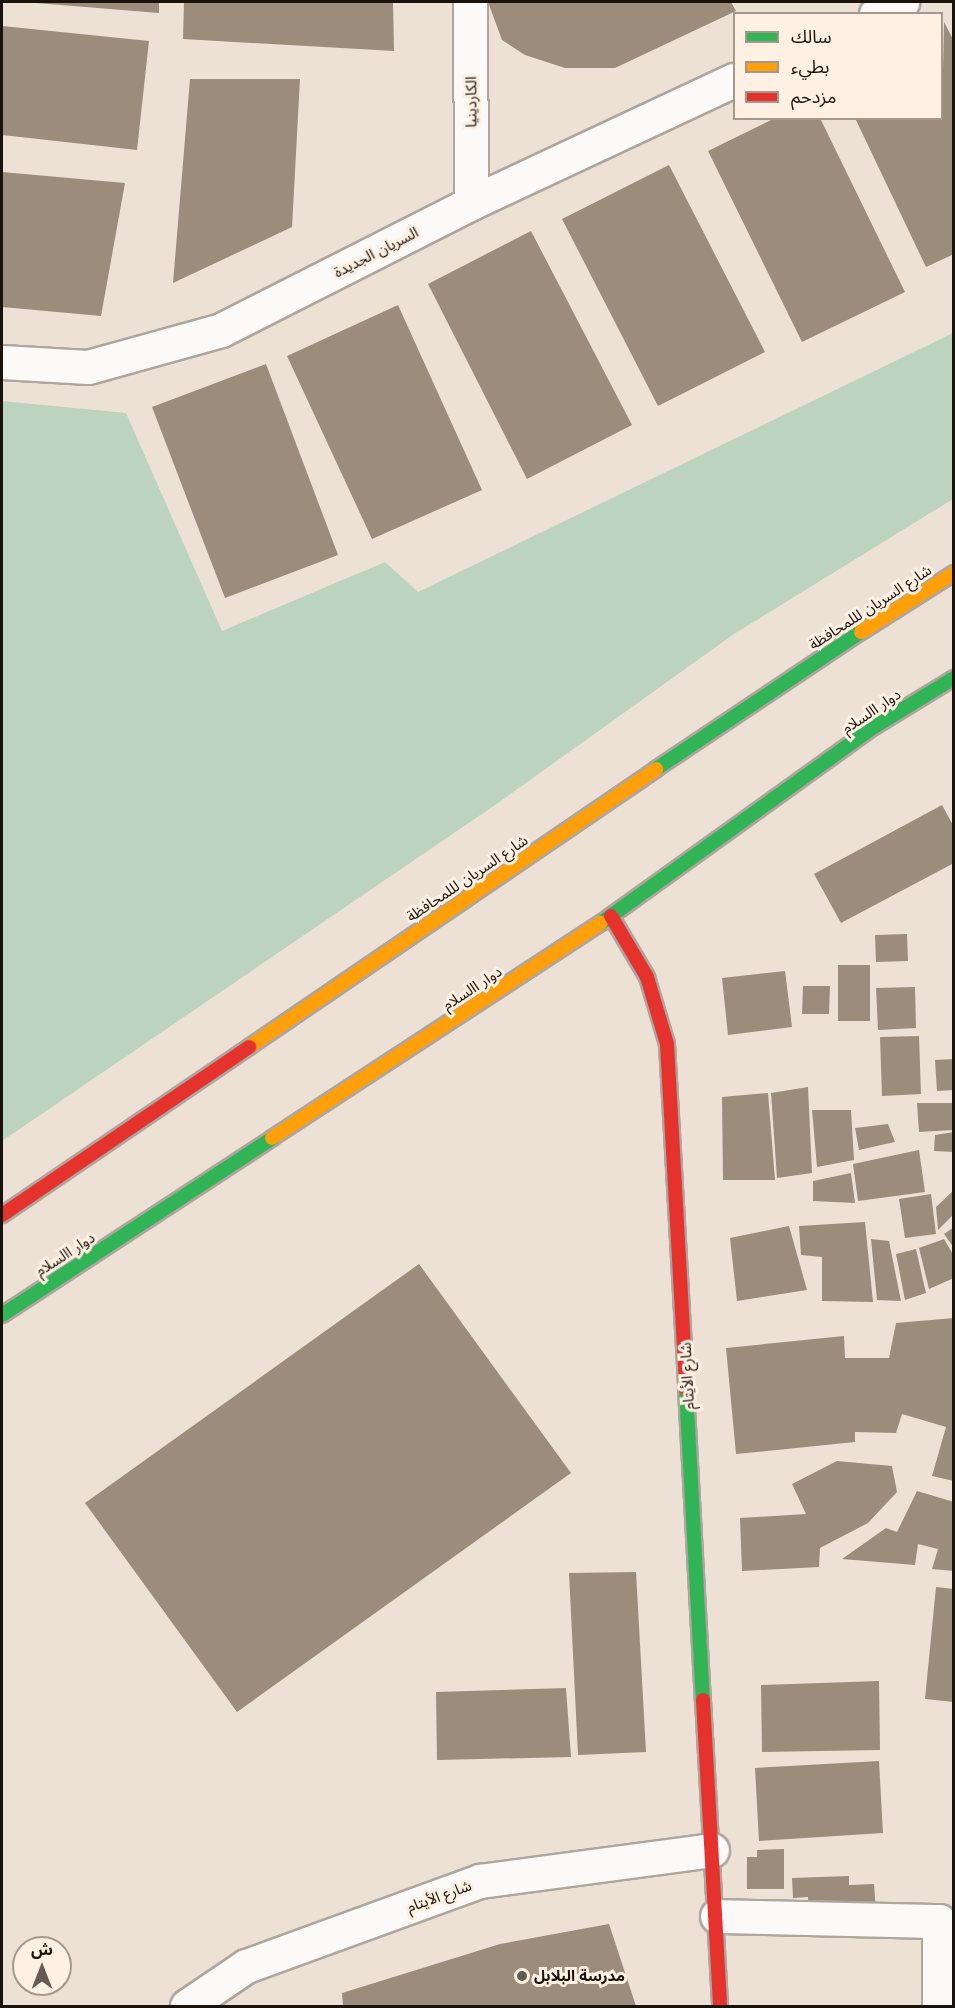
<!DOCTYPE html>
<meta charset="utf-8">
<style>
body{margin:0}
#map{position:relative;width:955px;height:2008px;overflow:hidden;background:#ede1d6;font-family:Helvetica,"Noto Sans Arabic",sans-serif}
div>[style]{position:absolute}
.green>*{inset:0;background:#bcd3bf}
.building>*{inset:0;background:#9b8c7c}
.roads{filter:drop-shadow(2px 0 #aea59d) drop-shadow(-2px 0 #aea59d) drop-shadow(0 2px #aea59d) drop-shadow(0 -2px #aea59d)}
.street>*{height:33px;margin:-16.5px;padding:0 16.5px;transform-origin:16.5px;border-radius:16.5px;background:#fcfaf9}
.fast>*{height:14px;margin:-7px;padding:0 7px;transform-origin:7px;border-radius:7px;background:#30b455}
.slow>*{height:14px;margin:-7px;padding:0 7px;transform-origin:7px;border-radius:7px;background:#ff9f0a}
.jam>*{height:14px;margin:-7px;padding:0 7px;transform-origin:7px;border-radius:7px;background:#e5322d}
.dots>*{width:16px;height:16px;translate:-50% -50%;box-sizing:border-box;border:3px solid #fef0e3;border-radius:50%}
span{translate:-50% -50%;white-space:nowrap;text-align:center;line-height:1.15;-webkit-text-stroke:6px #fef0e3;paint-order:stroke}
.street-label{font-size:15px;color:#1a130b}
.poi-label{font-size:15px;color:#1a130b;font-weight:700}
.left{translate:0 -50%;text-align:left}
.frame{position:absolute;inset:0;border:3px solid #1a130b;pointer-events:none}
.legend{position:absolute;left:733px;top:12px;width:210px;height:108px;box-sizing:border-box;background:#fef0e3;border:2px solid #a3988d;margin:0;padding:8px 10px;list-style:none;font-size:18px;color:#1a130b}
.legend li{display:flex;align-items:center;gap:12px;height:30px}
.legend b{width:30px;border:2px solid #a3988d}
.north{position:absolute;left:12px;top:1936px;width:60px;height:60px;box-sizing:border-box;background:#fef0e3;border:2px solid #a3988d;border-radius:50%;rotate:0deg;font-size:16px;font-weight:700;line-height:24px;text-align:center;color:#1a130b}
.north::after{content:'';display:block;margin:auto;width:21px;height:27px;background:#645b52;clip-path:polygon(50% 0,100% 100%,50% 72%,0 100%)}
</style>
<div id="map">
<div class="green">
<div style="clip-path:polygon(953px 333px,953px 499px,734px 634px,498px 803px,2px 1141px,2px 401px,126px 413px,222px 631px,385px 562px,418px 592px)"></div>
</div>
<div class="building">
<div style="clip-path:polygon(36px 2px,159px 2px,159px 13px,36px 3px)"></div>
<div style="clip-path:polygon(184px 2px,393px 2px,394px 51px,183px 39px)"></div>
<div style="clip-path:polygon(488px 2px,731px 2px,736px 11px,615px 68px,565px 68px,525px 55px,502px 40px)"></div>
<div style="clip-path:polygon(944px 22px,954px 41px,954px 254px,926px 267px,855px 118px,942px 118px)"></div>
<div style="clip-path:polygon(2px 26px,149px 41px,137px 150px,2px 135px)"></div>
<div style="clip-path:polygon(190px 79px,300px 79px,292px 227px,173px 283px)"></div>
<div style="clip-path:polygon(775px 118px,820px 118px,905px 292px,802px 342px,708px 151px)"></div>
<div style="clip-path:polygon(669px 165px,765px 352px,658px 406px,562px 219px)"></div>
<div style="clip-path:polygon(2px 172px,125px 183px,101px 316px,2px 307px)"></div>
<div style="clip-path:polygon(531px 231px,632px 425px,527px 479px,428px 284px)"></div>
<div style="clip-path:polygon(398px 305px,482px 490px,372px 539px,287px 356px)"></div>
<div style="clip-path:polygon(266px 364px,338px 555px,225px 598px,152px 407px)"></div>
<div style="clip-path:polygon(942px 805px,954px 827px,954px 863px,841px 923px,814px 874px)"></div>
<div style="clip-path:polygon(907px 934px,908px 961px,876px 962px,875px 935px)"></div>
<div style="clip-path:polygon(838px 965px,870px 965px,870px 1021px,838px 1021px)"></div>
<div style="clip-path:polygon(785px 971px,792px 1027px,728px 1035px,722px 978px)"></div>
<div style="clip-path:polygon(803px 986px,830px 986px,829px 1014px,802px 1014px)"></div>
<div style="clip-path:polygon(915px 987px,916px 1028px,878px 1030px,876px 988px)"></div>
<div style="clip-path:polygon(919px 1036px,921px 1094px,882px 1096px,880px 1037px)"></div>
<div style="clip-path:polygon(954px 1059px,954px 1090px,937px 1091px,935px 1060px)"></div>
<div style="clip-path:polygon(808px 1087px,812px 1173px,777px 1178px,771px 1093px)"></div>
<div style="clip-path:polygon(768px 1093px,775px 1180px,723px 1180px,722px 1097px)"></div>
<div style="clip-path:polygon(917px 1103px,954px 1103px,954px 1130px,919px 1132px)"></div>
<div style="clip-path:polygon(812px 1110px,851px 1110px,854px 1160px,817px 1167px)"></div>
<div style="clip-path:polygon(888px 1124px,895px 1142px,859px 1150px,855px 1128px)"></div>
<div style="clip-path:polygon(954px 1132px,954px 1152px,934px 1151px,935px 1135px)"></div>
<div style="clip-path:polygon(919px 1150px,925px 1192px,858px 1201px,853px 1164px)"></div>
<div style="clip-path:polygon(851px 1173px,855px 1203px,813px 1201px,813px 1181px)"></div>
<div style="clip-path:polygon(954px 1190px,954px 1214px,938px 1230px,936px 1207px)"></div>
<div style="clip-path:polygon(931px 1194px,936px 1234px,905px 1238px,899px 1199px)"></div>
<div style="clip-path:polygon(865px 1222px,873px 1302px,822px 1301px,822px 1257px,801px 1255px,799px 1226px)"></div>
<div style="clip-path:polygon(789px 1226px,807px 1290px,737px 1301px,730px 1238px)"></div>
<div style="clip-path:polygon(954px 1227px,954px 1248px,944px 1234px)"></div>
<div style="clip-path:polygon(871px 1239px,889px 1241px,901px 1301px,877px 1300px)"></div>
<div style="clip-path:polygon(944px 1239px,954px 1256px,954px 1278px,929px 1289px,919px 1248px)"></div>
<div style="clip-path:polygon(916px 1249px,926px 1293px,905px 1300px,896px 1254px)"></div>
<div style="clip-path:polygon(419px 1264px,571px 1473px,237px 1712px,85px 1503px)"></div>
<div style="clip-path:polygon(954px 1318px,954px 1481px,932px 1476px,946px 1427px,902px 1414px,896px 1433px,855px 1432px,855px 1442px,736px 1454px,726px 1348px,844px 1336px,845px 1358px,889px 1358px,896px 1323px)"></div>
<div style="clip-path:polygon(837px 1461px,892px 1466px,897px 1492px,868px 1523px,820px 1548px,819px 1567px,742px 1571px,740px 1518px,806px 1514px,792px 1484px)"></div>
<div style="clip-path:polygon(917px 1491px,954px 1502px,954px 1571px,932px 1569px,938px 1549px,918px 1544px,915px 1565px,842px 1559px,886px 1528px,897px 1532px)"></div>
<div style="clip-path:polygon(636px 1572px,646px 1752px,578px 1755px,569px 1573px)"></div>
<div style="clip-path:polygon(936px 1587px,954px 1589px,954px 1702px,925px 1699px)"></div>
<div style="clip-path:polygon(879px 1681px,880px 1750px,762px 1752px,761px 1685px)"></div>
<div style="clip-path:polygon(566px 1688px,571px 1757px,437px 1760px,436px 1692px)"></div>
<div style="clip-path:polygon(879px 1761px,883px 1833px,759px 1841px,755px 1768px)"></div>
<div style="clip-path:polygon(784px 1849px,784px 1889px,747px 1889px,747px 1857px,757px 1857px,757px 1850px)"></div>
<div style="clip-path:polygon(849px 1876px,849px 1885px,874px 1884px,876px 1910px,809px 1913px,808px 1897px,793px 1898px,792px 1878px)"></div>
<div style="clip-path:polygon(609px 1924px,636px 2006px,343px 2006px,342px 1993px,500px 1944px)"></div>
</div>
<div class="roads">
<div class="street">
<div style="left:470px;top:2px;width:201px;rotate:89.7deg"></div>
<div style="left:876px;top:14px;width:29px;rotate:-25deg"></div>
<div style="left:2px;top:362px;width:86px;rotate:3.3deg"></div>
<div style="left:88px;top:367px;width:138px;rotate:-15.5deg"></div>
<div style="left:221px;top:330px;width:280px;rotate:-26.9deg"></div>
<div style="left:471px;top:203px;width:290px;rotate:-25.1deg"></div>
<div style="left:717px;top:1916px;width:222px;rotate:1.3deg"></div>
<div style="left:939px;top:1921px;width:85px;rotate:90deg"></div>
<div style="left:187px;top:2006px;width:71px;rotate:-34.1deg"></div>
<div style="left:246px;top:1966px;width:249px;rotate:-20deg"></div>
<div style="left:480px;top:1881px;width:234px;rotate:-7.6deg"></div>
</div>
<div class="fast">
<div style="left:656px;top:769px;width:247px;rotate:-33.8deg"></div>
<div style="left:601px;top:923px;width:336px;rotate:-35.7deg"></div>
<div style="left:874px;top:727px;width:94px;rotate:-31.5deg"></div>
<div style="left:2px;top:1315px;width:323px;rotate:-33.2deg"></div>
<div style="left:686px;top:1389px;width:311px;rotate:86.9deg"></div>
</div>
<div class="slow">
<div style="left:861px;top:632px;width:110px;rotate:-32.4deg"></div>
<div style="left:249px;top:1047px;width:493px;rotate:-34.3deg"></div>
<div style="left:272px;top:1138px;width:393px;rotate:-33.2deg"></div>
</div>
<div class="jam">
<div style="left:611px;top:916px;width:71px;rotate:59.5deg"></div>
<div style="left:647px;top:977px;width:70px;rotate:73.4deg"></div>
<div style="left:667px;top:1044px;width:346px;rotate:86.8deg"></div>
<div style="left:2px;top:1215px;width:299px;rotate:-34.2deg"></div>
<div style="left:703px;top:1700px;width:306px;rotate:86.8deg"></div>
</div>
</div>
<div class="dots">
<div style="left:522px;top:1976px;background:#645b52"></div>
</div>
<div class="street-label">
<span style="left:471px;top:102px;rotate:-90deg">الكاردينيا</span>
<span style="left:376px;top:252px;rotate:-27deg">السريان الجديدة</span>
<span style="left:870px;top:607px;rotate:-33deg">شارع السريان لللمحافظة</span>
<span style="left:871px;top:711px;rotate:-34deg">دوار االسلام</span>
<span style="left:467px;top:878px;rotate:-34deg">شارع السريان لللمحافظة</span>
<span style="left:472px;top:988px;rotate:-33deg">دوار االسلام</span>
<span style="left:65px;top:1254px;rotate:-33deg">دوار االسلام</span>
<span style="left:687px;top:1376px;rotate:-93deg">شارع الأيتام</span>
<span style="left:439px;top:1896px;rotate:-20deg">شارع الأيتام</span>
</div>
<div class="poi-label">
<span class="left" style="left:534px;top:1976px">مدرسة البلابل</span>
</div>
<div class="frame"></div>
<ul class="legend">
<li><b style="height:8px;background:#30b455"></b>سالك</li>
<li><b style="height:8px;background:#ff9f0a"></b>بطيء</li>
<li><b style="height:8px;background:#e5322d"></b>مزدحم</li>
</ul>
<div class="north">ش</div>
</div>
